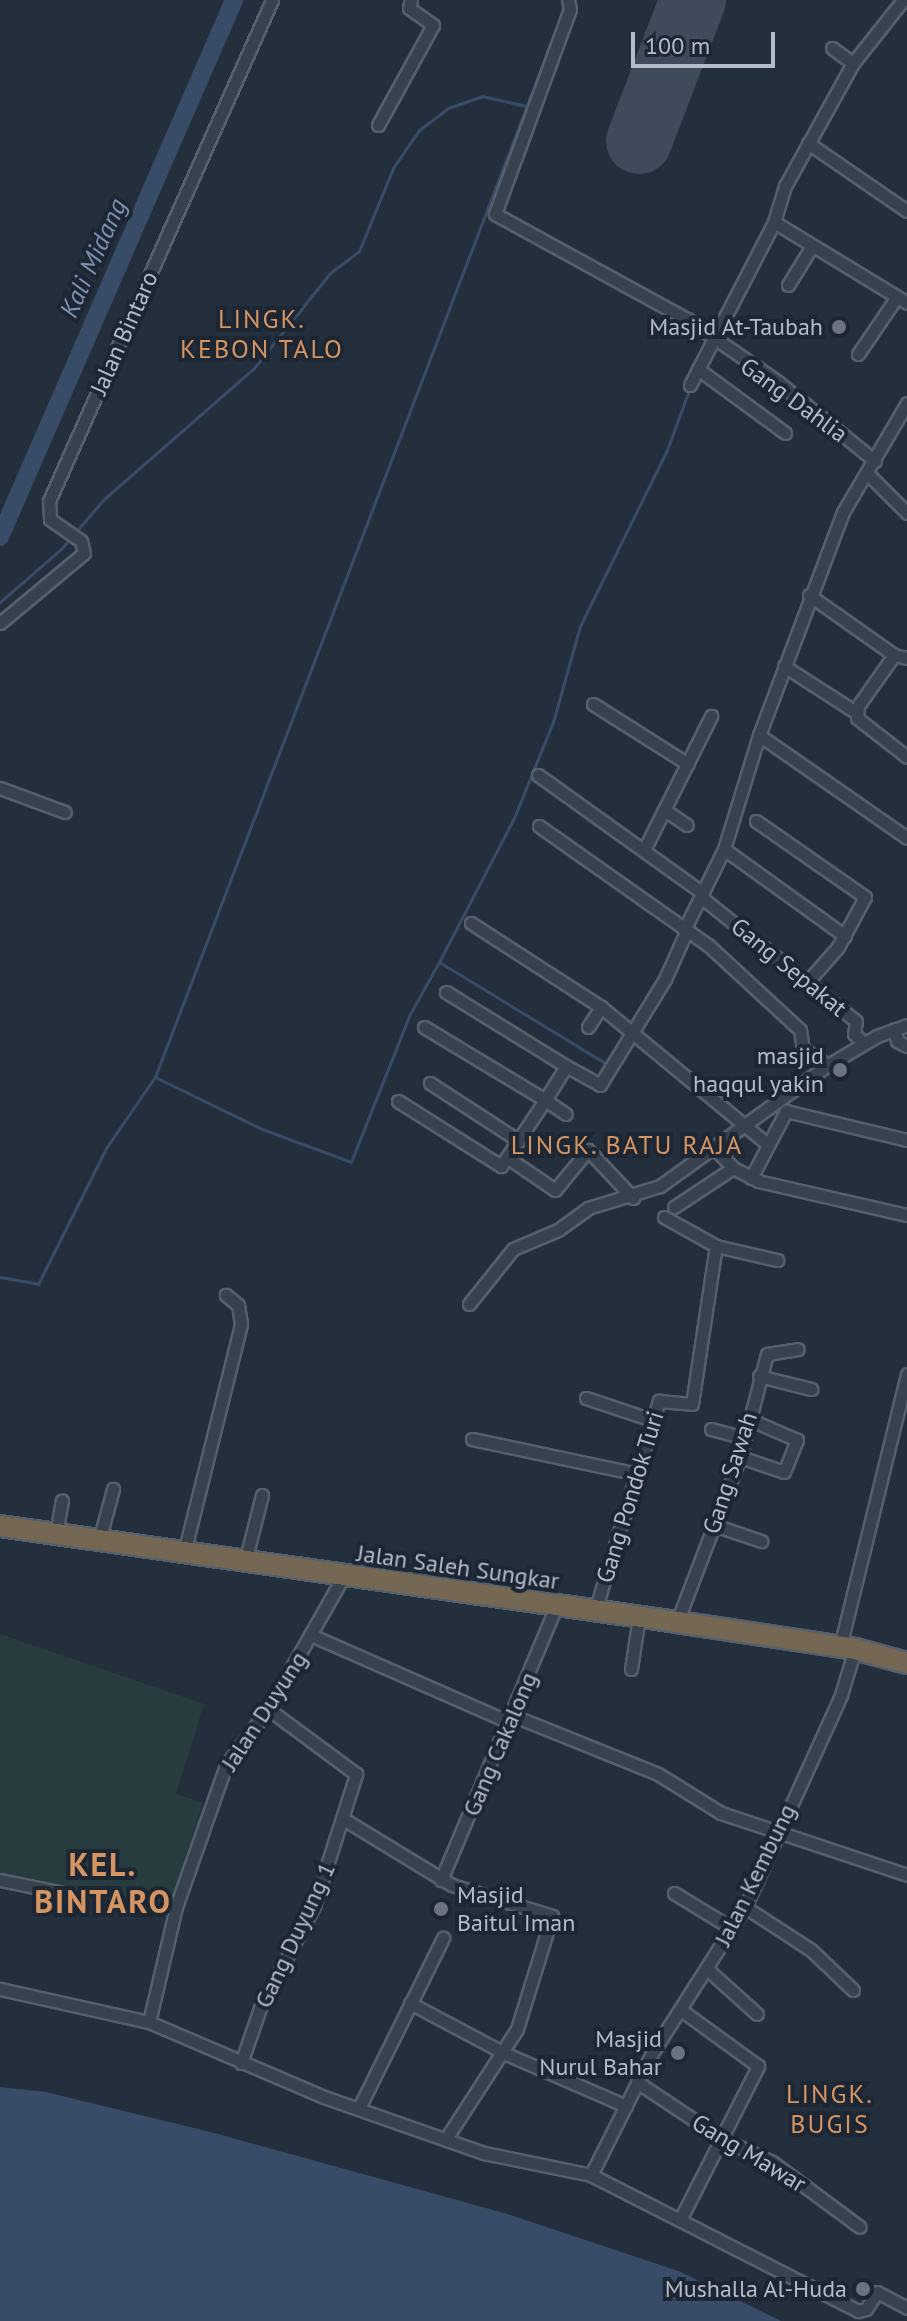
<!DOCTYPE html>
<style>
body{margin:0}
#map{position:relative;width:907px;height:2321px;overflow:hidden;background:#242f3e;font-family:"PT Sans",sans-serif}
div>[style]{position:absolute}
.green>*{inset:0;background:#263c3f}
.water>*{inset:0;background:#394c67}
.stream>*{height:3px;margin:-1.5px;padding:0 1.5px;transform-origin:1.5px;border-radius:1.5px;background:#394c67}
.river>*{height:18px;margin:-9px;padding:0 9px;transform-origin:9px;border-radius:9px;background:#394c67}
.runway>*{height:66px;margin:-33px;padding:0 33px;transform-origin:33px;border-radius:33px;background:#3f4a5a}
.roads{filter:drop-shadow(2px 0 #565f6c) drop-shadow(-2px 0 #565f6c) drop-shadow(0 2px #565f6c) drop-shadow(0 -2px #565f6c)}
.street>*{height:11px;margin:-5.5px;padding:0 5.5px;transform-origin:5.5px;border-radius:5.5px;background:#38414e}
.highway>*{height:20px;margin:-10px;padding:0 10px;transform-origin:10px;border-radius:10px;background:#746855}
.dots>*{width:22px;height:22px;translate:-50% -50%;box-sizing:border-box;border:4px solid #1d2633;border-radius:50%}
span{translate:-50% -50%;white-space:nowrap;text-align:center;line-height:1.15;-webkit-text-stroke:8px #1d2633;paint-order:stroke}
.poi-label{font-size:24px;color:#b4bcc9}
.right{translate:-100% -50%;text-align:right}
.left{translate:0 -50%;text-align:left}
.street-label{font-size:24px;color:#b4bcc9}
.water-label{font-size:26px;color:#7c92b1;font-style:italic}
.neighbourhood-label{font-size:26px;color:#d59563;letter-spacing:2px}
.district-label{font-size:32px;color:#d59563;font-weight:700;letter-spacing:2px}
.scale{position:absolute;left:631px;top:32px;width:144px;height:36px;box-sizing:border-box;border:4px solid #b4bcc9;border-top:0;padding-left:10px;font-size:24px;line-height:28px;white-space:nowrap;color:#b4bcc9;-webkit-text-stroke:6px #1d2633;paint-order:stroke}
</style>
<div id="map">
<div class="green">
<div style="clip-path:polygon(0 1634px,204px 1704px,176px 1794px,203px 1803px,166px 1917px,120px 1901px,0 1877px)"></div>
</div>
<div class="water">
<div style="clip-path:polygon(0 2087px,46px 2092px,214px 2133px,504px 2213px,681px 2272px,781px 2321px,0 2321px)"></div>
</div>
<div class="stream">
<div style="left:0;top:602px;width:81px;rotate:-41deg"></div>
<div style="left:61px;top:549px;width:66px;rotate:-49.3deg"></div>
<div style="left:104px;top:499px;width:199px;rotate:-41.1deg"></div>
<div style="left:254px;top:368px;width:122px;rotate:-51.3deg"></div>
<div style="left:330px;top:273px;width:36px;rotate:-37deg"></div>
<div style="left:359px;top:251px;width:90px;rotate:-67.7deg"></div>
<div style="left:393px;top:168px;width:46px;rotate:-55.6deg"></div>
<div style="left:419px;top:130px;width:36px;rotate:-37deg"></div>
<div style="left:448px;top:108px;width:36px;rotate:-19deg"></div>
<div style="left:482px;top:96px;width:45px;rotate:12.8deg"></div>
<div style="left:792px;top:632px;width:72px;rotate:-69.5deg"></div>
<div style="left:439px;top:962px;width:162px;rotate:-62.5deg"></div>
<div style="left:514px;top:818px;width:104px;rotate:-67.9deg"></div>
<div style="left:553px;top:722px;width:100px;rotate:-74.3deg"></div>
<div style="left:580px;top:626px;width:196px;rotate:-63.7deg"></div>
<div style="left:667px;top:450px;width:64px;rotate:-69.9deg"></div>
<div style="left:155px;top:1077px;width:119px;rotate:25.9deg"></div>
<div style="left:262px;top:1129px;width:95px;rotate:20.3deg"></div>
<div style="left:351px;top:1162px;width:159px;rotate:-68.3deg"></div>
<div style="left:410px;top:1014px;width:60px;rotate:-60.9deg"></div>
<div style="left:439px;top:962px;width:197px;rotate:31.3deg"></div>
<div style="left:0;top:1277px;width:39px;rotate:10deg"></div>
<div style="left:38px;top:1284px;width:152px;rotate:-63.4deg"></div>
<div style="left:106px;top:1148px;width:86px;rotate:-55.4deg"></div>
<div style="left:155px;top:1077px;width:1147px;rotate:-69.05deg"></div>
</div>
<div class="river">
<div style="left:0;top:537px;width:586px;rotate:-66.45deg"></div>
</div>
<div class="runway">
<div style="left:639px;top:141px;width:151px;rotate:-69deg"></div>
</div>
<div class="roads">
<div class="street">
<div style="left:568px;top:0;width:9px;rotate:77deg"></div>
<div style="left:570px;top:9px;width:218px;rotate:110.1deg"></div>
<div style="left:495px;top:214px;width:219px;rotate:28.7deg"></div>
<div style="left:687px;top:319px;width:111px;rotate:34.7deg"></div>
<div style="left:778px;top:382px;width:125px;rotate:39.2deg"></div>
<div style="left:903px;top:0;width:80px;rotate:128.4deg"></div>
<div style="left:853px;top:63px;width:141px;rotate:118.9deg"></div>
<div style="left:785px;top:186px;width:38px;rotate:107deg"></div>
<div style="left:774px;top:222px;width:156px;rotate:31.3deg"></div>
<div style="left:832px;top:48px;width:26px;rotate:36deg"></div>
<div style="left:378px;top:125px;width:114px;rotate:-61.2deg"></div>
<div style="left:433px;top:25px;width:29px;rotate:-145deg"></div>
<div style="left:409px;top:8px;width:8px;rotate:-76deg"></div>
<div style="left:808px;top:143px;width:120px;rotate:34.5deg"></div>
<div style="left:788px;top:285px;width:46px;rotate:-58.4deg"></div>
<div style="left:858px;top:354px;width:68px;rotate:-55.8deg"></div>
<div style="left:698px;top:369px;width:108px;rotate:36.3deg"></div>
<div style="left:690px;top:385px;width:183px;rotate:-62.7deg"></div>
<div style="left:907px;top:403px;width:126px;rotate:120.4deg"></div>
<div style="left:843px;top:512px;width:238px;rotate:110.6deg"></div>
<div style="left:759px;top:735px;width:180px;rotate:34.8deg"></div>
<div style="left:868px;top:474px;width:55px;rotate:45deg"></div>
<div style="left:809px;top:595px;width:104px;rotate:35.2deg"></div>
<div style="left:894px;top:655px;width:62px;rotate:125.2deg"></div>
<div style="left:858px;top:706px;width:12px;rotate:95deg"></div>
<div style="left:857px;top:718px;width:63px;rotate:38deg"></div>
<div style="left:0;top:623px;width:109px;rotate:-39.8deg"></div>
<div style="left:84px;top:553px;width:12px;rotate:-104deg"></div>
<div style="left:81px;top:541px;width:38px;rotate:-145deg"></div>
<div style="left:50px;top:519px;width:18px;rotate:-93deg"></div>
<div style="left:49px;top:501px;width:548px;rotate:-66.01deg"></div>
<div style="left:894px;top:655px;width:13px;rotate:13deg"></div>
<div style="left:784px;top:666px;width:87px;rotate:32.8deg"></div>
<div style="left:593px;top:704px;width:112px;rotate:32.3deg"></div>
<div style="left:538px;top:775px;width:203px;rotate:35.6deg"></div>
<div style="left:0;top:788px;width:69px;rotate:20.3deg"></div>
<div style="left:666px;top:811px;width:25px;rotate:34deg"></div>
<div style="left:756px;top:821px;width:133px;rotate:34.9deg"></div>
<div style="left:865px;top:897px;width:57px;rotate:118.4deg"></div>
<div style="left:838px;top:947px;width:45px;rotate:131.4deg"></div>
<div style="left:539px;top:826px;width:207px;rotate:35.2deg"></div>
<div style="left:708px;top:945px;width:125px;rotate:42.7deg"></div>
<div style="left:800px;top:1030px;width:19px;rotate:81deg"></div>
<div style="left:803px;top:1049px;width:30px;rotate:33deg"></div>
<div style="left:645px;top:848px;width:148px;rotate:-63.4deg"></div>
<div style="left:724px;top:849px;width:149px;rotate:35.7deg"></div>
<div style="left:701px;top:897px;width:198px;rotate:38.7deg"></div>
<div style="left:856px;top:1021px;width:13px;rotate:99deg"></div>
<div style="left:854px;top:1034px;width:13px;rotate:42deg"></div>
<div style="left:471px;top:923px;width:155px;rotate:32.9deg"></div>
<div style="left:601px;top:1007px;width:214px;rotate:39.5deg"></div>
<div style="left:684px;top:930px;width:90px;rotate:-63.7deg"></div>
<div style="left:724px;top:849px;width:119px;rotate:-72.9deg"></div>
<div style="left:446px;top:992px;width:141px;rotate:31.7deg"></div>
<div style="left:424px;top:1027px;width:141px;rotate:31.1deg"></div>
<div style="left:545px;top:1100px;width:40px;rotate:-58deg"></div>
<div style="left:566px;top:1066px;width:39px;rotate:29deg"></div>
<div style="left:600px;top:1085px;width:124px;rotate:-58.5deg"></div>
<div style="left:665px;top:979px;width:51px;rotate:-65.9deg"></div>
<div style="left:588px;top:1027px;width:24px;rotate:-57deg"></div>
<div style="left:895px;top:1029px;width:12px;rotate:81deg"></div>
<div style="left:897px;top:1041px;width:11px;rotate:27deg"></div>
<div style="left:430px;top:1083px;width:106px;rotate:33.1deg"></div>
<div style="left:398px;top:1101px;width:122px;rotate:32.3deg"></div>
<div style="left:501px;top:1166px;width:79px;rotate:-56.3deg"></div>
<div style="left:545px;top:1100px;width:25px;rotate:34deg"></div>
<div style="left:714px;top:1148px;width:28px;rotate:46deg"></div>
<div style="left:508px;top:1158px;width:57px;rotate:34.2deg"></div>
<div style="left:555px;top:1190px;width:52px;rotate:-50.5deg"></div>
<div style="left:588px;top:1150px;width:66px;rotate:46.8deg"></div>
<div style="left:751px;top:1178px;width:76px;rotate:-62.4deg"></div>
<div style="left:786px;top:1111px;width:124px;rotate:13.5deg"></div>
<div style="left:674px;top:1207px;width:71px;rotate:-33.5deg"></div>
<div style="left:733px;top:1168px;width:28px;rotate:27deg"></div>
<div style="left:758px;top:1181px;width:153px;rotate:12.9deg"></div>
<div style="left:664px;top:1217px;width:60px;rotate:29.1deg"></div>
<div style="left:469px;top:1304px;width:70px;rotate:-51.3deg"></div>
<div style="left:513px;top:1249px;width:49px;rotate:-22.9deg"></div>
<div style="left:558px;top:1230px;width:37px;rotate:-36deg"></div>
<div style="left:588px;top:1208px;width:75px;rotate:-17deg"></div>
<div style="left:660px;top:1186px;width:207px;rotate:-35.8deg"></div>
<div style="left:828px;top:1065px;width:57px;rotate:-30.6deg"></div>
<div style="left:877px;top:1036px;width:32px;rotate:-20deg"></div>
<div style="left:759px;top:1376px;width:54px;rotate:14deg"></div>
<div style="left:586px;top:1398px;width:70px;rotate:18.4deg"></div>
<div style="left:711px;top:1429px;width:35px;rotate:15deg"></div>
<div style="left:472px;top:1439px;width:170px;rotate:11.9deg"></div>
<div style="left:740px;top:1457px;width:46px;rotate:18.8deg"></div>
<div style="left:784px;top:1472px;width:35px;rotate:-68deg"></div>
<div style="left:797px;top:1440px;width:52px;rotate:-156.4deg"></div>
<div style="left:714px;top:1525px;width:50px;rotate:18.8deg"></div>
<div style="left:56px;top:1534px;width:34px;rotate:-80deg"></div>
<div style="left:99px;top:1541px;width:54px;rotate:-74.9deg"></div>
<div style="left:184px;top:1553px;width:236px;rotate:-76deg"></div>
<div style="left:241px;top:1324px;width:19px;rotate:-99deg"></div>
<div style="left:238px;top:1305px;width:16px;rotate:-140deg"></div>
<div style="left:245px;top:1562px;width:69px;rotate:-75.8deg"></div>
<div style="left:343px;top:1577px;width:152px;rotate:119.6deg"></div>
<div style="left:268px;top:1709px;width:70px;rotate:126.9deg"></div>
<div style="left:226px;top:1765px;width:151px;rotate:109.4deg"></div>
<div style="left:176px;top:1907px;width:118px;rotate:103.2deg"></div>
<div style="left:149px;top:2022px;width:190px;rotate:23.2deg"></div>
<div style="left:324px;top:2097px;width:170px;rotate:19.3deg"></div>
<div style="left:484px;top:2153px;width:109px;rotate:11.6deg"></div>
<div style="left:591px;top:2175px;width:300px;rotate:27deg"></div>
<div style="left:858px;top:2311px;width:8px;rotate:-14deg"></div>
<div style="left:866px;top:2309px;width:20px;rotate:-57deg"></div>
<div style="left:877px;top:2292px;width:34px;rotate:28deg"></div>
<div style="left:595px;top:1611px;width:220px;rotate:-73.1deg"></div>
<div style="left:659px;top:1401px;width:33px;rotate:5deg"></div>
<div style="left:692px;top:1404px;width:160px;rotate:-81.4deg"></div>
<div style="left:716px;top:1246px;width:63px;rotate:12.9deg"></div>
<div style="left:677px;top:1622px;width:177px;rotate:-69.1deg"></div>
<div style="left:740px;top:1457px;width:106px;rotate:-75.3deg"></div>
<div style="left:767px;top:1354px;width:31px;rotate:-9deg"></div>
<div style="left:313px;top:1636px;width:214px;rotate:23.7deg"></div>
<div style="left:840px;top:1647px;width:281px;rotate:-76.2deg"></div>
<div style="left:631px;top:1669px;width:53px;rotate:-81.3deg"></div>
<div style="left:514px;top:1716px;width:155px;rotate:21.9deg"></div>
<div style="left:658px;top:1774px;width:74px;rotate:31.8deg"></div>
<div style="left:721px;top:1813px;width:196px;rotate:18.4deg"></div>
<div style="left:345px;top:1820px;width:125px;rotate:31.3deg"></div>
<div style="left:452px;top:1885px;width:105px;rotate:17.2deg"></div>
<div style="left:552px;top:1916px;width:118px;rotate:107.2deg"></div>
<div style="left:517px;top:2029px;width:129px;rotate:122.9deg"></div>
<div style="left:0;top:1880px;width:65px;rotate:11.5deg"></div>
<div style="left:441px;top:1880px;width:296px;rotate:-67.2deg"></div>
<div style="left:674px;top:1893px;width:69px;rotate:31.4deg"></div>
<div style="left:745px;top:1907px;width:79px;rotate:33.1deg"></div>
<div style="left:811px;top:1950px;width:58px;rotate:43.6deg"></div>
<div style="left:707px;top:1969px;width:67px;rotate:42deg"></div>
<div style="left:0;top:1989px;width:153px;rotate:12.5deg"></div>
<div style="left:410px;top:2003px;width:106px;rotate:28deg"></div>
<div style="left:504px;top:2053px;width:133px;rotate:23.5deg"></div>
<div style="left:241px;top:2063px;width:58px;rotate:-70.9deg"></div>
<div style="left:260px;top:2008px;width:115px;rotate:-62.1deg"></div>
<div style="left:314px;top:1906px;width:139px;rotate:-72.3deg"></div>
<div style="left:356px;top:1774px;width:109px;rotate:-143.5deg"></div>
<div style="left:637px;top:2082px;width:105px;rotate:33.7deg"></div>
<div style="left:724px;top:2140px;width:53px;rotate:24.6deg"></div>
<div style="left:772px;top:2162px;width:109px;rotate:36.5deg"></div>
<div style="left:359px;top:2108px;width:190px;rotate:-63.7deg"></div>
<div style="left:591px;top:2175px;width:136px;rotate:-63.4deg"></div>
<div style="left:652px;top:2053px;width:173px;rotate:-57.5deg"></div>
<div style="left:745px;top:1907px;width:233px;rotate:-65.6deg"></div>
<div style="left:841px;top:1695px;width:48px;rotate:-73.1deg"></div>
<div style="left:680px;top:2220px;width:173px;rotate:-63.1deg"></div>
<div style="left:758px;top:2066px;width:95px;rotate:-144deg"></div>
</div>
<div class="highway">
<div style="left:0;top:1526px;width:684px;rotate:8.07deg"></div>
<div style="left:677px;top:1622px;width:180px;rotate:8.6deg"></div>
<div style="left:855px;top:1649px;width:54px;rotate:15.1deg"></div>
</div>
</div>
<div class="dots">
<div style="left:839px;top:327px;background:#6b7280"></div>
<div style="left:840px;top:1070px;background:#6b7280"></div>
<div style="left:441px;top:1909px;background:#6b7280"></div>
<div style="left:678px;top:2053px;background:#6b7280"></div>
<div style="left:863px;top:2289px;background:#6b7280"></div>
</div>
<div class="poi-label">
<span class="right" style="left:823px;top:327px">Masjid At-Taubah</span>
<span class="right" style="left:824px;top:1070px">masjid<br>haqqul yakin</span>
<span class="left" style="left:457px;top:1909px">Masjid<br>Baitul Iman</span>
<span class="right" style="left:662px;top:2053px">Masjid<br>Nurul Bahar</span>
<span class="right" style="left:847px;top:2289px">Mushalla Al-Huda</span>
</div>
<div class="street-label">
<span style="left:124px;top:333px;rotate:-66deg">Jalan Bintaro</span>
<span style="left:794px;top:400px;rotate:36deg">Gang Dahlia</span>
<span style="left:789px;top:967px;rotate:39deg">Gang Sepakat</span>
<span style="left:730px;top:1473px;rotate:-72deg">Gang Sawah</span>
<span style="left:630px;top:1497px;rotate:-73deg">Gang Pondok Turi</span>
<span style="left:458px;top:1567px;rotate:8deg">Jalan Saleh Sungkar</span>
<span style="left:264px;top:1711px;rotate:-57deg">Jalan Duyung</span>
<span style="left:500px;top:1744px;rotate:-67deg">Gang Cakalong</span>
<span style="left:755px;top:1875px;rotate:-64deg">Jalan Kembung</span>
<span style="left:295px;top:1935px;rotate:-65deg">Gang Duyung 1</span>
<span style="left:749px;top:2153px;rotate:31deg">Gang Mawar</span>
</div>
<div class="water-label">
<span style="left:93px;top:258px;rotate:-66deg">Kali Midang</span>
</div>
<div class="neighbourhood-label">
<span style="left:262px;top:334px">LINGK.<br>KEBON TALO</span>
<span style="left:627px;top:1145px">LINGK. BATU RAJA</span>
<span style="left:830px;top:2109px">LINGK.<br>BUGIS</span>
</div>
<div class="district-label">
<span style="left:103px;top:1883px">KEL.<br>BINTARO</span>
</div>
<div class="scale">100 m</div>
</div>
